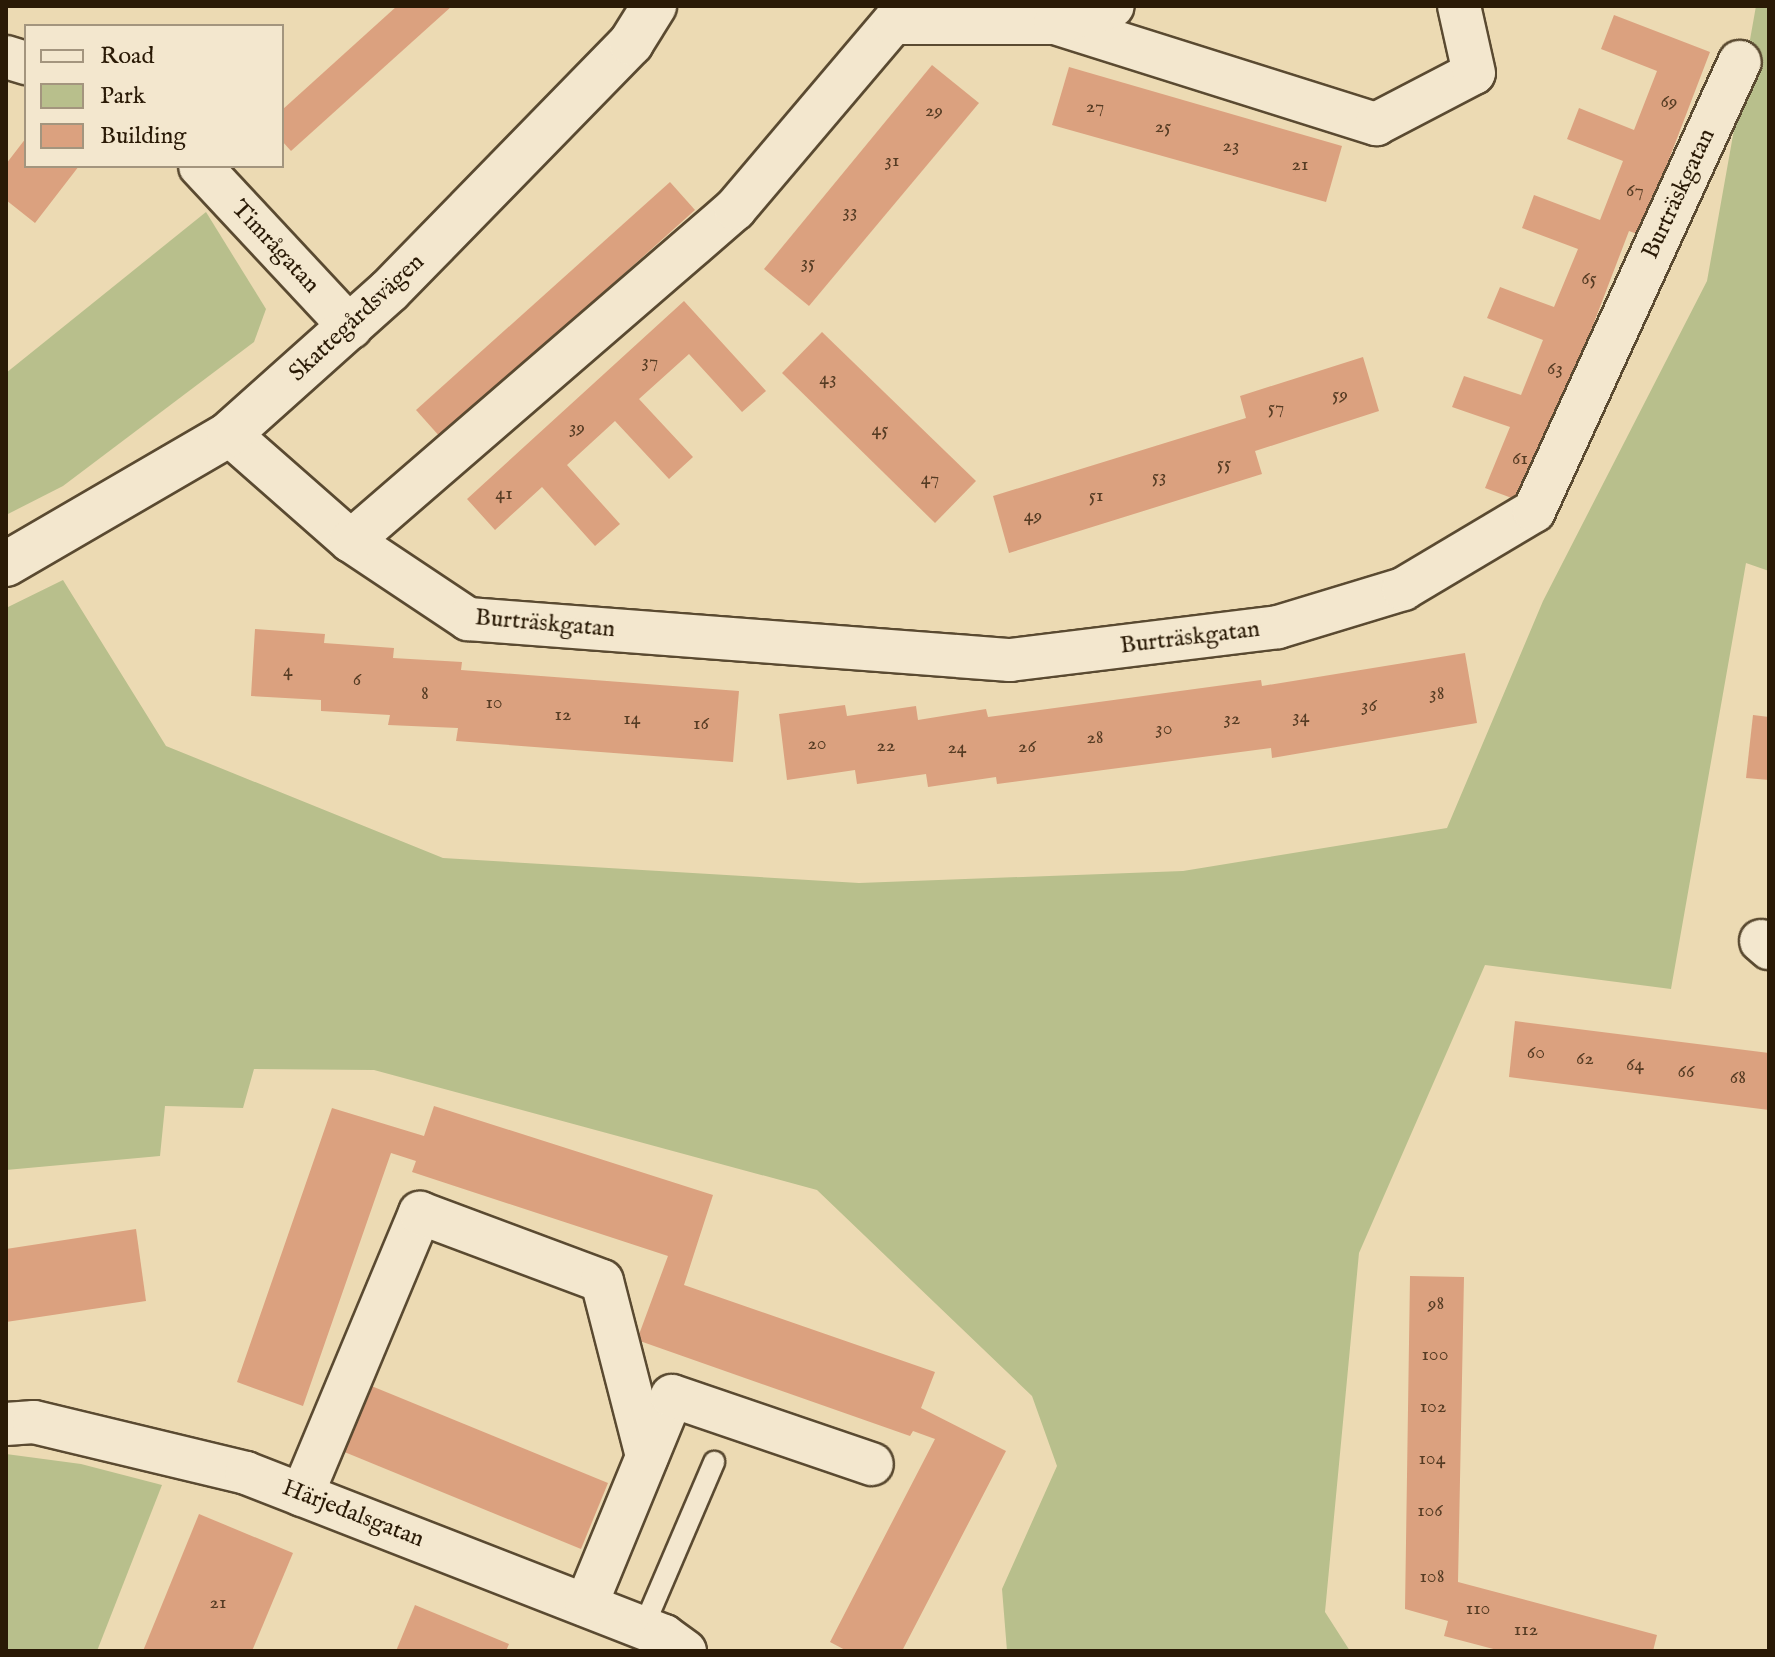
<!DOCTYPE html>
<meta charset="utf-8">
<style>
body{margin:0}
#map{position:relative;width:1775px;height:1657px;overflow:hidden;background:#ecdab3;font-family:"IM FELL English",serif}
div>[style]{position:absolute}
.green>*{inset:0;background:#b8bf8c}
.building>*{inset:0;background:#dba17f}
.roads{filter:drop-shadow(2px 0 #5a4a31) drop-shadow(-2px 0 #5a4a31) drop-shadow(0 2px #5a4a31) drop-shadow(0 -2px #5a4a31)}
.service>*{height:20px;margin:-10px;padding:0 10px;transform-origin:10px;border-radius:10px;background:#f3e7ce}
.minor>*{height:42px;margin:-21px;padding:0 21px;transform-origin:21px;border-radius:21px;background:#f3e7ce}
.tertiary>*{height:44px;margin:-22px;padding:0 22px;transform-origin:22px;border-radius:22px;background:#f3e7ce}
span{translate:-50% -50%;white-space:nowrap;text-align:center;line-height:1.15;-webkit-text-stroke:6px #f3e7ce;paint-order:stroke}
.number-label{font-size:20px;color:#563c24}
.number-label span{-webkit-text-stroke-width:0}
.street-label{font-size:24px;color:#2a1a06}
.frame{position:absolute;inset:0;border:8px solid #2a1a06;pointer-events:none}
.legend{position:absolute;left:24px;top:24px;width:260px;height:144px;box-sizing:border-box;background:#f3e7ce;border:2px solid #a3957e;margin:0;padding:10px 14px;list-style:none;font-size:24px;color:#2a1a06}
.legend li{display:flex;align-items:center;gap:16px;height:40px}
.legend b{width:40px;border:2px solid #a3957e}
</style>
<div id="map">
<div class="green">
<div style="clip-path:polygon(1756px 6px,1769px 6px,1769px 571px,1746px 563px,1671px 989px,1485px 965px,1359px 1253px,1325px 1612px,1350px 1651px,1007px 1651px,1002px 1589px,1057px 1466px,1032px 1396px,817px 1190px,374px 1070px,254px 1069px,243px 1108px,165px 1106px,160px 1156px,6px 1170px,6px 608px,63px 580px,166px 746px,443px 858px,859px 883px,1183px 871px,1447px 828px,1543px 601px,1707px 281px)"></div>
<div style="clip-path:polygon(206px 212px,266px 309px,254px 342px,63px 486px,6px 515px,6px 373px)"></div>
<div style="clip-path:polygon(6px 1454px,81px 1464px,162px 1485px,97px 1651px,6px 1651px)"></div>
</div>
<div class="building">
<div style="clip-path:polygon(397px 6px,452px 6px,291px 151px,282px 141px,282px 110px)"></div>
<div style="clip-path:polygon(1614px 15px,1710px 52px,1640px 235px,1629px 231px,1525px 503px,1485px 488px,1510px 427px,1452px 407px,1464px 376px,1521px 395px,1543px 340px,1487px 318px,1500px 287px,1554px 307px,1578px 249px,1522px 228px,1534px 195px,1600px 220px,1623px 161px,1567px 139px,1579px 108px,1634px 130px,1657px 71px,1601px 49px)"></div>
<div style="clip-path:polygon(932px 65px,979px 103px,809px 306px,764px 269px)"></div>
<div style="clip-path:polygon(1069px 67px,1342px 146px,1326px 202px,1052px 125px)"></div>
<div style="clip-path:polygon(26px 138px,26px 166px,79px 166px,35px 223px,6px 200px,6px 164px)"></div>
<div style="clip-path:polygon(670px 182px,695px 210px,441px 438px,416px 410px)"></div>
<div style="clip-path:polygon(684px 301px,766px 391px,742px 412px,689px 354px,639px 399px,693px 457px,669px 479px,615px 421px,567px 465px,620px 524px,595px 546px,542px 487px,495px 530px,467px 499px)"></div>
<div style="clip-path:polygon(822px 332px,976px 481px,935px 523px,782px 373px)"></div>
<div style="clip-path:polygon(1363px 357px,1379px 411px,1255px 451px,1262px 474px,1009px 553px,993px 496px,1246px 418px,1240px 396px)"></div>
<div style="clip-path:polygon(255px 629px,325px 634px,324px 643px,394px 648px,393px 658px,462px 662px,461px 670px,739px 691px,733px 762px,456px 741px,458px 728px,388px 725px,390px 715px,321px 711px,321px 700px,251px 696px)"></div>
<div style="clip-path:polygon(1465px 653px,1477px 723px,1272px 758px,1271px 748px,997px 784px,996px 777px,928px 787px,926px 774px,857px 784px,855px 770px,787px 780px,779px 714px,845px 705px,847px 716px,916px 706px,918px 720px,986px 709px,988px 717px,1261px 680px,1262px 686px)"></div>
<div style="clip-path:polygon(1753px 715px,1769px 717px,1769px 780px,1746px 778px)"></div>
<div style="clip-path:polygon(1515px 1021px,1769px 1053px,1769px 1110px,1509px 1077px)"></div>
<div style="clip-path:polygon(434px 1106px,713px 1195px,684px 1285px,935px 1372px,921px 1408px,1006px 1451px,902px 1651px,847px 1651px,830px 1642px,935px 1439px,913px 1431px,910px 1436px,637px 1340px,668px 1256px,412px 1172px,416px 1161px,391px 1153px,303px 1406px,237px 1382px,332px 1108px,424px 1136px)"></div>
<div style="clip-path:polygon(136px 1229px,146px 1301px,6px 1322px,6px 1249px)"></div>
<div style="clip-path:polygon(1410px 1276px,1464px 1277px,1458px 1582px,1657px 1635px,1653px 1651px,1501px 1651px,1444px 1636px,1448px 1621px,1405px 1609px)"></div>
<div style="clip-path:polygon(369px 1385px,608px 1483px,581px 1549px,342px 1451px)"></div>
<div style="clip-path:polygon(199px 1514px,293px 1553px,252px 1651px,143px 1651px)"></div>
<div style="clip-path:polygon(415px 1605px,509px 1644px,506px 1651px,396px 1651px)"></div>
</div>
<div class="roads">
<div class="service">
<div style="left:643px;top:1628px;width:181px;rotate:-66.8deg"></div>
</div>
<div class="minor">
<div style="left:1055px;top:23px;width:337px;rotate:17.5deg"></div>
<div style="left:1376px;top:124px;width:110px;rotate:-27.5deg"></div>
<div style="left:1474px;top:73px;width:69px;rotate:-102.6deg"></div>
<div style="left:6px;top:57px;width:21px;rotate:17deg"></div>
<div style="left:200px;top:166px;width:221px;rotate:47deg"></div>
<div style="left:229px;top:434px;width:162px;rotate:41.3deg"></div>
<div style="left:351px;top:541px;width:141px;rotate:33.7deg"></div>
<div style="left:468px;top:619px;width:544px;rotate:4.33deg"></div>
<div style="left:1010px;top:660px;width:270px;rotate:-7deg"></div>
<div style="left:1278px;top:627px;width:131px;rotate:-16.9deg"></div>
<div style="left:1403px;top:589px;width:152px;rotate:-30.8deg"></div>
<div style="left:1534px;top:511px;width:494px;rotate:-65.4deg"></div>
<div style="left:351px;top:541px;width:508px;rotate:-40.85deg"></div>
<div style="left:735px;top:209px;width:244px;rotate:-49.7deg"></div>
<div style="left:893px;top:23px;width:162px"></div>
<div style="left:1055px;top:23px;width:60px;rotate:-16.3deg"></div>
<div style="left:1761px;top:941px;width:11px;rotate:41deg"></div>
<div style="left:6px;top:1424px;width:28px;rotate:-4deg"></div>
<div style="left:34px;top:1422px;width:218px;rotate:13.5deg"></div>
<div style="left:246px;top:1473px;width:449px;rotate:21.3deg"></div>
<div style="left:664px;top:1636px;width:26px;rotate:36deg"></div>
<div style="left:302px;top:1495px;width:306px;rotate:-67.3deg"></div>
<div style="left:420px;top:1213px;width:194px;rotate:20.5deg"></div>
<div style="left:602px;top:1281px;width:181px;rotate:75.6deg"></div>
<div style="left:586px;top:1605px;width:226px;rotate:-67.6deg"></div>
<div style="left:672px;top:1396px;width:211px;rotate:18.8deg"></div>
</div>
<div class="tertiary">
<div style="left:6px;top:564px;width:258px;rotate:-30.2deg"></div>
<div style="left:229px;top:434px;width:215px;rotate:-41.8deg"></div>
<div style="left:389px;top:291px;width:347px;rotate:-45.7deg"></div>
<div style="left:631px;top:43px;width:44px;rotate:-58.1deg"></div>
</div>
</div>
<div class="number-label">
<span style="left:1669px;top:101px">69</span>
<span style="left:1095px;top:106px">27</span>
<span style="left:934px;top:110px">29</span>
<span style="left:1163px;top:126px">25</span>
<span style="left:1231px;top:145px">23</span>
<span style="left:892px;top:160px">31</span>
<span style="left:1300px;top:164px">21</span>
<span style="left:1635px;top:190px">67</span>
<span style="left:850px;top:211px">33</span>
<span style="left:808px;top:262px">35</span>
<span style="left:1589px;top:278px">65</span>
<span style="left:650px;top:361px">37</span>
<span style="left:1555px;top:368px">63</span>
<span style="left:828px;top:378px">43</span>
<span style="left:1340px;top:394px">59</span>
<span style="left:1276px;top:407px">57</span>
<span style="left:577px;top:427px">39</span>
<span style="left:880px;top:429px">45</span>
<span style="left:1520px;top:458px">61</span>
<span style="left:1224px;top:463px">55</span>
<span style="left:1159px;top:476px">53</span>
<span style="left:930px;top:478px">47</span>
<span style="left:504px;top:493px">41</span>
<span style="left:1096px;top:495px">51</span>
<span style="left:1033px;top:515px">49</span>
<span style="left:288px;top:670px">4</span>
<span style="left:357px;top:679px">6</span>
<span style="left:425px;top:693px">8</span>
<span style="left:1437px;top:693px">38</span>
<span style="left:494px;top:702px">10</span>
<span style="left:1369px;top:705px">36</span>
<span style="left:563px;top:714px">12</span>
<span style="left:1301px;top:716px">34</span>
<span style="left:632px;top:718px">14</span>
<span style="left:1232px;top:718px">32</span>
<span style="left:701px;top:723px">16</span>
<span style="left:1164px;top:728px">30</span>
<span style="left:1095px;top:737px">28</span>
<span style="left:817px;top:743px">20</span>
<span style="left:886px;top:745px">22</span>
<span style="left:1027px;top:746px">26</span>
<span style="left:957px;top:747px">24</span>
<span style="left:1536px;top:1052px">60</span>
<span style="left:1585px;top:1058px">62</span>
<span style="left:1635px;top:1064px">64</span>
<span style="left:1686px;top:1071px">66</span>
<span style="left:1738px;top:1077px">68</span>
<span style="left:1436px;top:1303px">98</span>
<span style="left:1435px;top:1354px">100</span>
<span style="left:1433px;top:1406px">102</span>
<span style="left:1432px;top:1458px">104</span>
<span style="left:1430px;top:1510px">106</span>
<span style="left:1432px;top:1576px">108</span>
<span style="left:218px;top:1602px">21</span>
<span style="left:1478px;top:1608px">110</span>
<span style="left:1526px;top:1629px">112</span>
</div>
<div class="street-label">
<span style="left:1679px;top:194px;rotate:-65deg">Burträskgatan</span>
<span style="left:275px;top:247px;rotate:47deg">Timrågatan</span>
<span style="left:357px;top:318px;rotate:-43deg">Skattegårdsvägen</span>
<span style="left:545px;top:624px;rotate:5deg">Burträskgatan</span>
<span style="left:1190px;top:638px;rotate:-7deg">Burträskgatan</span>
<span style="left:353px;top:1514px;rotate:21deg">Härjedalsgatan</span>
</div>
<div class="frame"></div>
<ul class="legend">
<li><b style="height:10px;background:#f3e7ce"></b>Road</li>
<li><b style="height:22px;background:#b8bf8c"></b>Park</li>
<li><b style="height:22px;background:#dba17f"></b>Building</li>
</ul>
</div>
